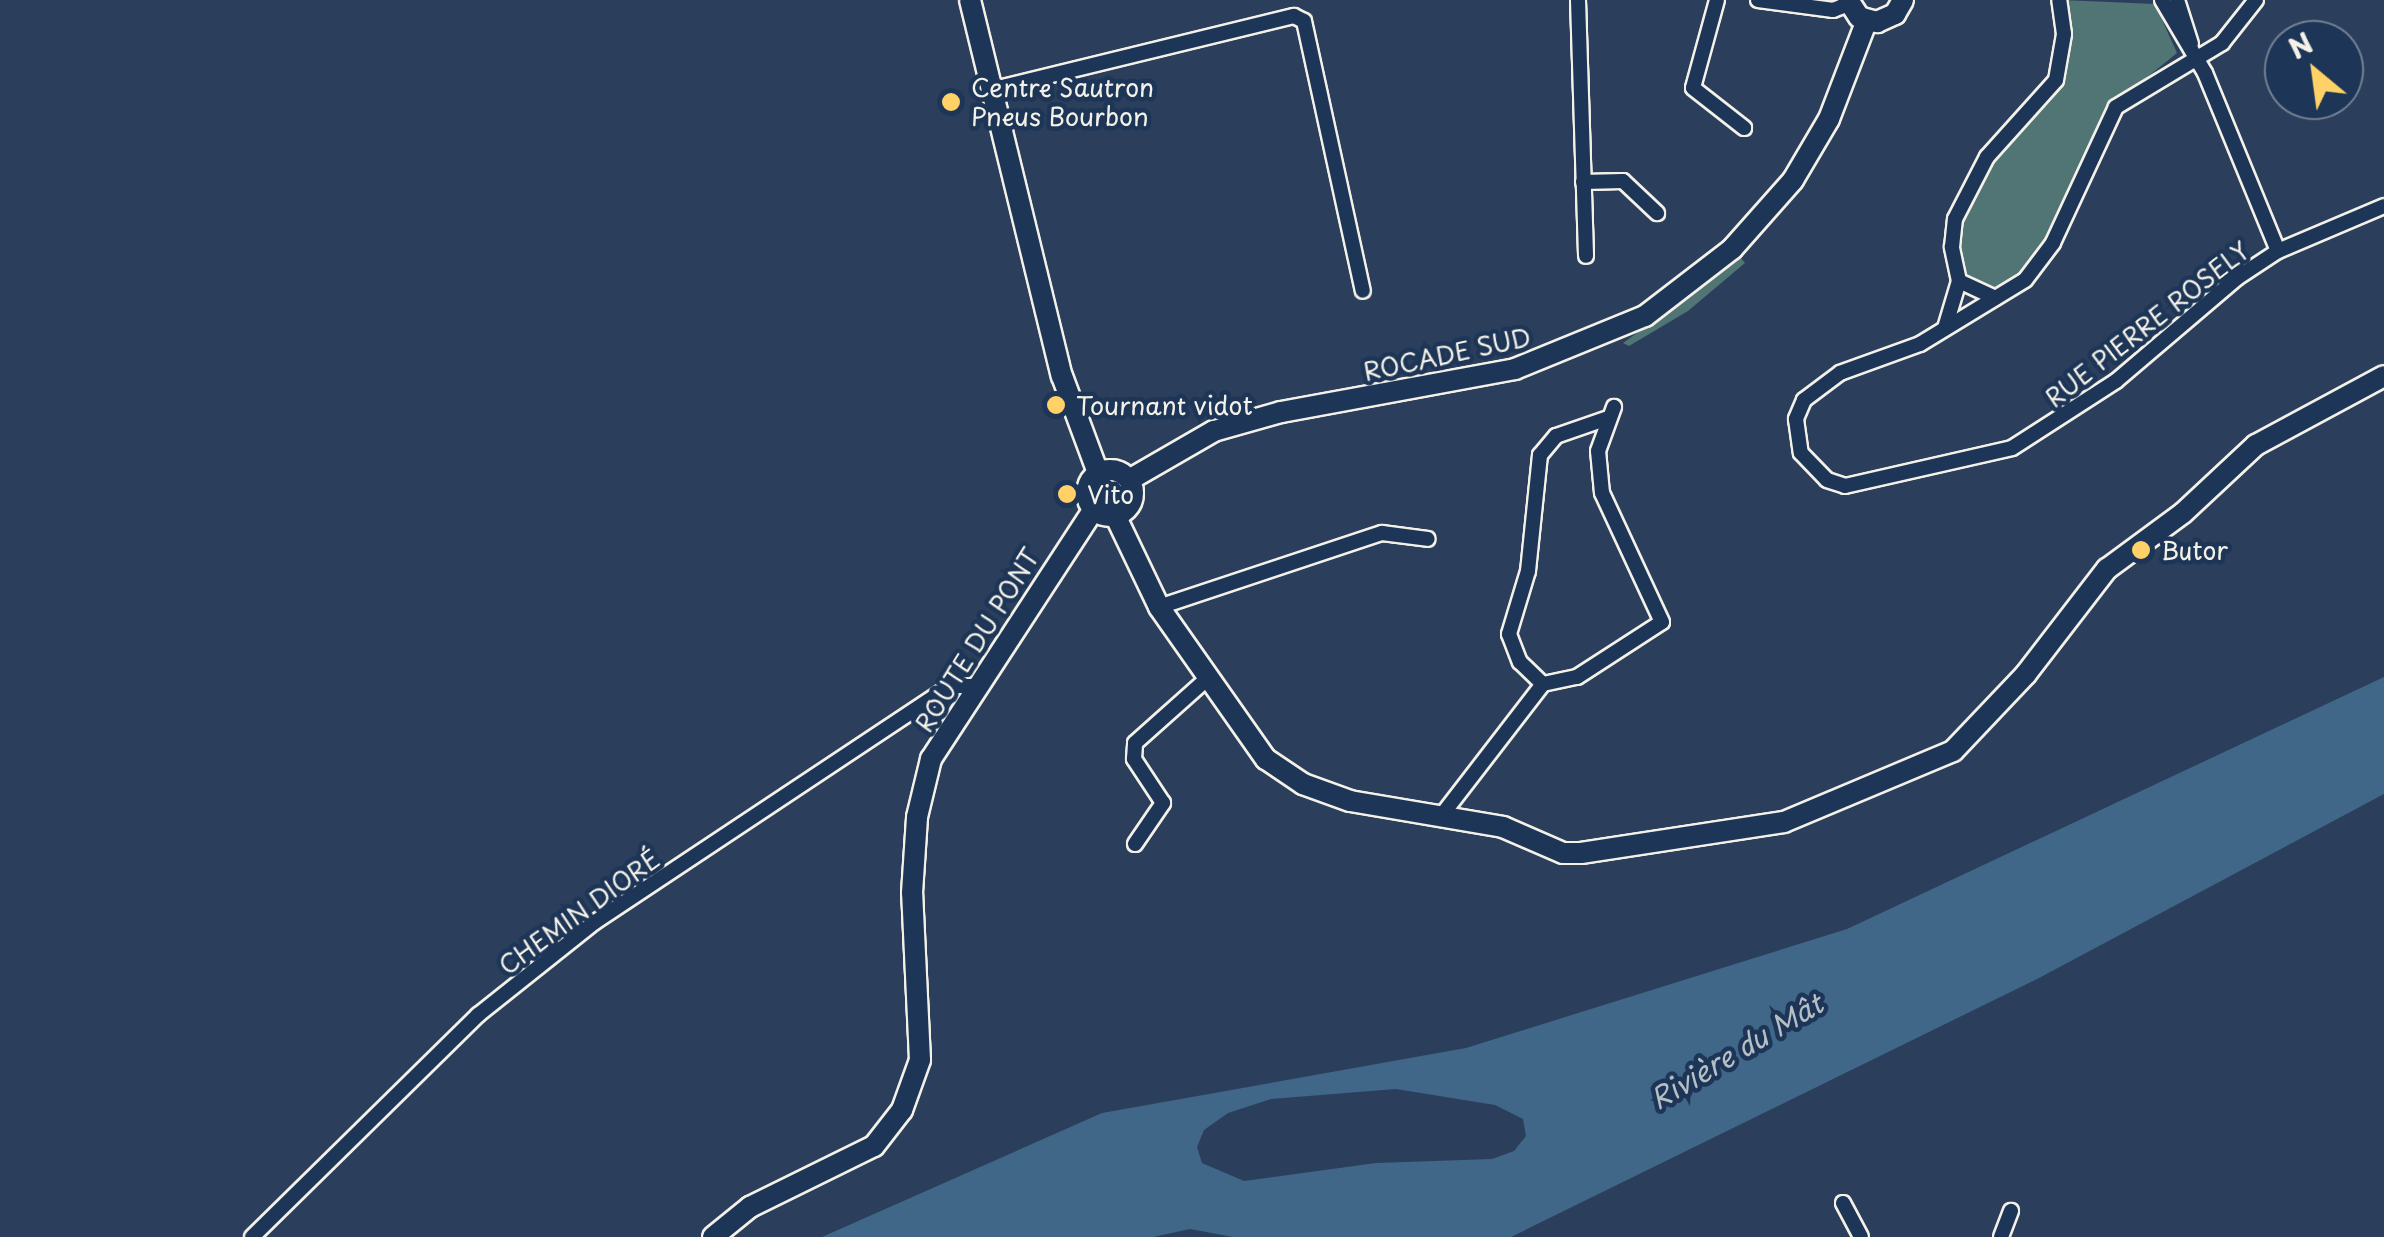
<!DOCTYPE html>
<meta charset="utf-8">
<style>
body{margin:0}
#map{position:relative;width:2384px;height:1237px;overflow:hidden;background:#2b3f5c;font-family:"Playpen Sans",sans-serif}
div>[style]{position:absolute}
.green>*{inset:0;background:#517474}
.water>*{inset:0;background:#406688}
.roads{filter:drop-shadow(2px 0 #f4f1e8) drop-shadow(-2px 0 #f4f1e8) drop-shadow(0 2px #f4f1e8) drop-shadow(0 -2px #f4f1e8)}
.street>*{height:14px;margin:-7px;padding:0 7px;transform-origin:7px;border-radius:7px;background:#1d3557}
.secondary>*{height:20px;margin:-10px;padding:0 10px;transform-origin:10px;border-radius:10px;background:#1d3557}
.secondary>.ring{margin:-10px;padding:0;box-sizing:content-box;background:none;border:20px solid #1d3557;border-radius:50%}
.dots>*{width:28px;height:28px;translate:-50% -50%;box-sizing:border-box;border:5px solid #1d3557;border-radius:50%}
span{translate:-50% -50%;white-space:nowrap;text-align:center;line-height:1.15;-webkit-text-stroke:9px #1d3557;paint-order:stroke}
.poi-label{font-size:25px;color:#f4f1e8}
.left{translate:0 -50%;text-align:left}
.street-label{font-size:25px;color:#f4f1e8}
.water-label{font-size:28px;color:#b5c0c6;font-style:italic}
.north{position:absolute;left:2264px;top:20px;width:100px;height:100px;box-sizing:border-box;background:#1d3557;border:2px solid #738091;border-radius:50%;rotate:331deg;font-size:28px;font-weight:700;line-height:40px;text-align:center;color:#f4f1e8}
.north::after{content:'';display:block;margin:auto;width:35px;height:45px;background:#ffd166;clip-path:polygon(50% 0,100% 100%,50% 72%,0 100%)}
</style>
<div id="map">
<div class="green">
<div style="clip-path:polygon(2062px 0,2155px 4px,2177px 53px,2103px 113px,2049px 243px,2032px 270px,1992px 290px,1965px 279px,1957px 251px,1966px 207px,1989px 162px,2059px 86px)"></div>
<div style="clip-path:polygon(1741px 258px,1745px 263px,1688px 311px,1629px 346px,1623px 343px)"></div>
</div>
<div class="water">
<div style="clip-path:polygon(evenodd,2384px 677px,2384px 794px,2039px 978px,1511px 1237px,1233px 1237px,1190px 1229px,1153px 1237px,822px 1237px,1102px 1113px,1466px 1048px,1847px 929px,2384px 677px,1396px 1089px,1495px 1105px,1523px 1119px,1526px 1136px,1514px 1151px,1492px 1159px,1376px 1163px,1244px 1181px,1202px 1163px,1197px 1147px,1204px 1130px,1228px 1113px,1271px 1099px,1396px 1089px)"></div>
</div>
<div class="roads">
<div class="street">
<div style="left:1578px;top:0;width:256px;rotate:88.2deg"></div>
<div style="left:1717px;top:0;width:91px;rotate:105.3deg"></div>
<div style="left:1693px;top:88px;width:65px;rotate:38.1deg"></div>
<div style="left:1758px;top:0;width:76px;rotate:7.6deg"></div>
<div style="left:1833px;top:10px;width:17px;rotate:-21deg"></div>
<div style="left:2162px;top:0;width:85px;rotate:59.5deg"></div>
<div style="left:2205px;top:73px;width:192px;rotate:67.7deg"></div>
<div style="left:2177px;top:0;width:46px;rotate:72.3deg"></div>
<div style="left:2256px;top:0;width:55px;rotate:128.3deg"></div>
<div style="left:2222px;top:43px;width:124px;rotate:148.9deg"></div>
<div style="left:2116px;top:107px;width:150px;rotate:114.9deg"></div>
<div style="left:2053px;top:243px;width:46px;rotate:127.1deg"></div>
<div style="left:2025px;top:280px;width:123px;rotate:148.6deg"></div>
<div style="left:1920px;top:344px;width:85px;rotate:160.1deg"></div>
<div style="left:1840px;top:373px;width:45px;rotate:143.1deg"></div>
<div style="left:1804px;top:400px;width:21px;rotate:113deg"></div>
<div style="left:1796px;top:419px;width:34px;rotate:82deg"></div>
<div style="left:1801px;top:453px;width:37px;rotate:46deg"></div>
<div style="left:1827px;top:480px;width:19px;rotate:18deg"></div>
<div style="left:1845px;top:486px;width:171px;rotate:-12.8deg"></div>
<div style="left:2012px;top:448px;width:124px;rotate:-32.8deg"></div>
<div style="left:2116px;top:381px;width:159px;rotate:-40.4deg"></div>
<div style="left:2237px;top:278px;width:49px;rotate:-33.4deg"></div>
<div style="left:2278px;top:251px;width:115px;rotate:-23deg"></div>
<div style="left:990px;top:90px;width:313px;rotate:-13.7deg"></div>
<div style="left:1294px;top:16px;width:11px;rotate:27deg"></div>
<div style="left:1304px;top:21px;width:276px;rotate:77.7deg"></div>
<div style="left:1583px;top:182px;width:40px;rotate:-1.4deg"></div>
<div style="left:1623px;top:181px;width:47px;rotate:43.3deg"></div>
<div style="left:1959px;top:281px;width:40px;rotate:25deg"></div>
<div style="left:1945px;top:328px;width:49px;rotate:-73.4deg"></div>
<div style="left:1959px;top:281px;width:35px;rotate:-102deg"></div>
<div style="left:1952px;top:247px;width:28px;rotate:-84deg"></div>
<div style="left:1955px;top:219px;width:70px;rotate:-62.7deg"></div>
<div style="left:1987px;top:157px;width:103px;rotate:-48.1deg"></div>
<div style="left:2056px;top:80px;width:47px;rotate:-80.1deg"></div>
<div style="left:2064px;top:34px;width:34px;rotate:-98deg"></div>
<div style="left:1608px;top:418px;width:55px;rotate:160.9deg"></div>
<div style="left:1556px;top:436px;width:25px;rotate:130deg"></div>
<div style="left:1540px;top:455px;width:117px;rotate:95.9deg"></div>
<div style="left:1528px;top:571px;width:66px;rotate:106.8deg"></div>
<div style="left:1509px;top:634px;width:30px;rotate:69deg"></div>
<div style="left:1520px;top:662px;width:32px;rotate:44deg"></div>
<div style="left:1543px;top:684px;width:35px;rotate:-12deg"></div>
<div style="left:1577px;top:677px;width:101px;rotate:-32.9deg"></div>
<div style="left:1662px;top:622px;width:142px;rotate:-114.9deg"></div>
<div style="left:1602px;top:493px;width:42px;rotate:-95.4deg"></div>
<div style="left:1598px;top:451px;width:47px;rotate:-70deg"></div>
<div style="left:1159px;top:607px;width:235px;rotate:-18.4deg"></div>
<div style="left:1382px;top:533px;width:46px;rotate:7.4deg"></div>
<div style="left:1442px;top:815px;width:165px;rotate:-52.4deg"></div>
<div style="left:1135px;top:844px;width:50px;rotate:-55.7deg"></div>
<div style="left:1163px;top:803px;width:53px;rotate:-123.4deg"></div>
<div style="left:1134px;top:759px;width:16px;rotate:-86deg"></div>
<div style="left:1135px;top:743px;width:98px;rotate:-41.7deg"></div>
<div style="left:1843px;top:1203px;width:38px;rotate:62deg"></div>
<div style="left:252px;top:1237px;width:317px;rotate:-44.5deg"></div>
<div style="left:478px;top:1015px;width:149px;rotate:-38.5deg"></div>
<div style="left:595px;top:922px;width:426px;rotate:-33.6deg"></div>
<div style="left:950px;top:686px;width:27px"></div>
<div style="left:2001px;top:1237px;width:28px;rotate:-69deg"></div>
</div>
<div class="secondary">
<div style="left:970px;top:0;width:387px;rotate:76.3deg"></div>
<div style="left:1062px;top:376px;width:103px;rotate:69.6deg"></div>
<div style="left:1848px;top:0;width:20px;rotate:57deg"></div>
<div style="left:1859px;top:17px;width:19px;rotate:16deg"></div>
<div style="left:1877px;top:22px;width:20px;rotate:-24deg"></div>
<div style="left:1895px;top:14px;width:16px;rotate:-60deg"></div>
<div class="ring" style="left:1087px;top:470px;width:26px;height:26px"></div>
<div style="left:1129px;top:480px;width:98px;rotate:-30deg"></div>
<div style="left:1214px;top:431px;width:70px;rotate:-15.8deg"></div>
<div style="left:1281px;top:412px;width:238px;rotate:-10.4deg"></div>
<div style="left:1515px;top:369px;width:140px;rotate:-22.2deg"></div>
<div style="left:1645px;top:316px;width:110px;rotate:-37.6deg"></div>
<div style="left:1732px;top:249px;width:92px;rotate:-48.5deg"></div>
<div style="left:1793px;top:180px;width:71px;rotate:-59.5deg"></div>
<div style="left:1829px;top:119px;width:106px;rotate:-69deg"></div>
<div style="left:1115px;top:515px;width:102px;rotate:64.4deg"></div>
<div style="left:1159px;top:607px;width:186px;rotate:54.9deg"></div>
<div style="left:1266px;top:759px;width:45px;rotate:34deg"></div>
<div style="left:1303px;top:784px;width:50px;rotate:19.9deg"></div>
<div style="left:1350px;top:801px;width:155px;rotate:9.6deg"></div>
<div style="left:1503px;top:827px;width:65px;rotate:23.4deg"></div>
<div style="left:1563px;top:853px;width:18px"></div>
<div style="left:1581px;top:853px;width:205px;rotate:-8.7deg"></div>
<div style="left:1784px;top:822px;width:183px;rotate:-22.8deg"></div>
<div style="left:1953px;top:751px;width:106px;rotate:-46.5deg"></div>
<div style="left:2026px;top:674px;width:133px;rotate:-52.4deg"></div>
<div style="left:2107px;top:569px;width:94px;rotate:-36.4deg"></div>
<div style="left:2183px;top:513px;width:100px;rotate:-43deg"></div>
<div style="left:2256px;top:445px;width:145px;rotate:-28.3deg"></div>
<div style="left:713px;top:1237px;width:48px;rotate:-39deg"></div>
<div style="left:750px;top:1207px;width:138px;rotate:-26.2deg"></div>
<div style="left:874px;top:1146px;width:46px;rotate:-52.1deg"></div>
<div style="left:902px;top:1110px;width:53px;rotate:-70.2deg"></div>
<div style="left:920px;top:1060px;width:167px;rotate:-92.7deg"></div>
<div style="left:912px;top:893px;width:76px;rotate:-86.2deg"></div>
<div style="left:917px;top:817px;width:60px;rotate:-76.4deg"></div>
<div style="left:931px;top:759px;width:298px;rotate:-56.9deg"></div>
</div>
</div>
<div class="dots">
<div style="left:951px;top:102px;background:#ffd166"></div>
<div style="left:1056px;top:405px;background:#ffd166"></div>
<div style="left:1067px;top:494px;background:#ffd166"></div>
<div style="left:2141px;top:550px;background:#ffd166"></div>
</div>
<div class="poi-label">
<span class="left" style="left:971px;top:102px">Centre Sautron<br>Pneus Bourbon</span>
<span class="left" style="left:1076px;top:405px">Tournant vidot</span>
<span class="left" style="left:1087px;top:494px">Vito</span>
<span class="left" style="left:2161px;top:550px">Butor</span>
</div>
<div class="street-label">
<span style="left:2147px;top:324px;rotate:-38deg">RUE PIERRE ROSELY</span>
<span style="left:1447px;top:354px;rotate:-12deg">ROCADE SUD</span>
<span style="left:977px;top:640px;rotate:-58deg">ROUTE DU PONT</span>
<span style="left:579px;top:912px;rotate:-36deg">CHEMIN DIORÉ</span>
</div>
<div class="water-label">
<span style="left:1736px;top:1051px;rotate:-31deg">Rivière du Mât</span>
</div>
<div class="north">N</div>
</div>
